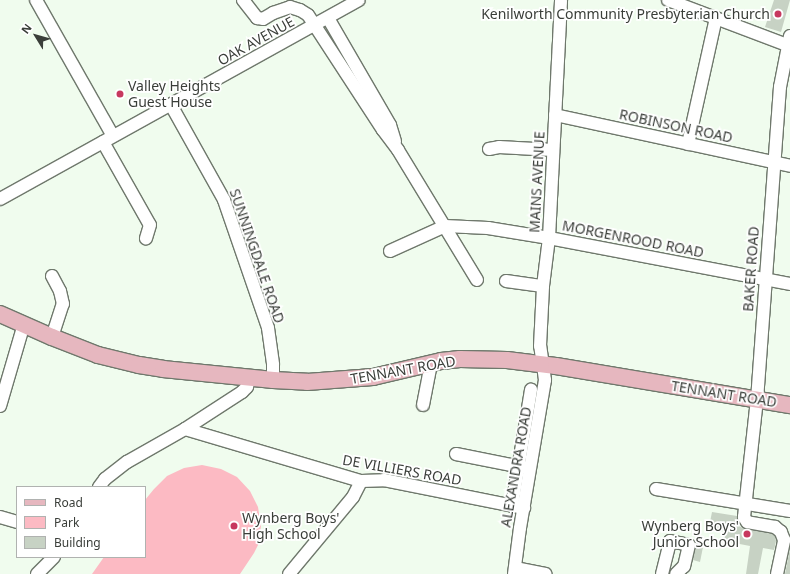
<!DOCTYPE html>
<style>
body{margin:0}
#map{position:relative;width:790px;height:574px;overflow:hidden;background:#f0fcee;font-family:"Noto Sans",sans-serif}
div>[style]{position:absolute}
.green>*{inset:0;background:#fcbac3}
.building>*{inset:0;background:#c7d2c4}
.roads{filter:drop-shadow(1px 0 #6f786c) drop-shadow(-1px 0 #6f786c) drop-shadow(0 1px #6f786c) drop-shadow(0 -1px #6f786c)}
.minor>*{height:12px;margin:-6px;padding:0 6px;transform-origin:6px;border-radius:6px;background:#fff}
.major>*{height:16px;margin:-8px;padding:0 8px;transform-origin:8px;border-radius:8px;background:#e6b7bf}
.dots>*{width:11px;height:11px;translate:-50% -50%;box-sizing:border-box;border:2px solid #fff;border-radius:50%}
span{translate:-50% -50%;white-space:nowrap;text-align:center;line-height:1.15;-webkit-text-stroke:3.5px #fff;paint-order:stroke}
.poi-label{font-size:14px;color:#3a3e39}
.right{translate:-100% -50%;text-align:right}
.left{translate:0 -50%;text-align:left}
.street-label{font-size:14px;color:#3a3e39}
.legend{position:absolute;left:16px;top:486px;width:130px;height:72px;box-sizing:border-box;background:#fff;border:1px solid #b0b2b0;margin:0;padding:5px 7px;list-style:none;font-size:12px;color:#3a3e39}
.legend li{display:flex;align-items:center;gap:8px;height:20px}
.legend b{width:20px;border:1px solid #b0b2b0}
.north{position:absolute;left:16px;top:16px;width:40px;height:40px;-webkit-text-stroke:3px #fff;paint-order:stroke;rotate:307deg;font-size:11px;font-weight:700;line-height:16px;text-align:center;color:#3a3e39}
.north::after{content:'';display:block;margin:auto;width:14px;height:18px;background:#3a3e39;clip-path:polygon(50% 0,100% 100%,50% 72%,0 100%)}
</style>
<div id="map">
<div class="green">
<div style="clip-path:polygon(202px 465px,221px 469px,237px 477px,250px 491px,258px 507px,261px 526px,258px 545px,254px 553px,240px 574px,92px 574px,104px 557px,145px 557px,145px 500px,154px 489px,167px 476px,184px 468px)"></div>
</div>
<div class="building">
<div style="clip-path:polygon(774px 0,790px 0,781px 32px,765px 27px)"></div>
<div style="clip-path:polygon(712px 512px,737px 516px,739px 526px,743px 528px,772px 534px,775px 536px,776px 541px,774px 550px,763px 548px,758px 574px,746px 574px,750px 546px,724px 541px,726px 530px,709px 527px)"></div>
<div style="clip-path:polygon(697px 540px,704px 542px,700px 562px,693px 560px)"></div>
<div style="clip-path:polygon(790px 548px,790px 574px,785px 574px)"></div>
</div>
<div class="roads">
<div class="minor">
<div style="left:36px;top:0;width:156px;rotate:60.5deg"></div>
<div style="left:243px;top:0;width:23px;rotate:52deg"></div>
<div style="left:257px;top:18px;width:6px;rotate:9deg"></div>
<div style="left:263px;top:19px;width:12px;rotate:-31deg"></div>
<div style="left:273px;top:13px;width:18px;rotate:-19deg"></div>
<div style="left:290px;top:7px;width:10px;rotate:17deg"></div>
<div style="left:300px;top:10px;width:9px;rotate:32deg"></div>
<div style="left:308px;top:15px;width:137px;rotate:56.9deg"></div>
<div style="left:383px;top:130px;width:25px;rotate:53deg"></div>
<div style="left:398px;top:150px;width:152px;rotate:58.7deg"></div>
<div style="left:668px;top:0;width:130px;rotate:20.7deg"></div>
<div style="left:328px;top:18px;width:124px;rotate:59.9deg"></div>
<div style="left:390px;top:125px;width:17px;rotate:73deg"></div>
<div style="left:171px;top:105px;width:109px;rotate:60.8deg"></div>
<div style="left:224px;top:200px;width:135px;rotate:71deg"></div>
<div style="left:268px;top:328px;width:37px;rotate:82deg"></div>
<div style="left:273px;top:365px;width:15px;rotate:90deg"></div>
<div style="left:555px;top:115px;width:240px;rotate:12.2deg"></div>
<div style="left:103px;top:142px;width:95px;rotate:60.5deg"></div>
<div style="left:150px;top:225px;width:14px;rotate:107deg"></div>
<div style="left:688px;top:144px;width:129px;rotate:-77.5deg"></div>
<div style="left:489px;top:149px;width:10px;rotate:-11deg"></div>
<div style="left:499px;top:147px;width:54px;rotate:3.2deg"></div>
<div style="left:0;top:199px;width:410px;rotate:-29deg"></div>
<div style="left:390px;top:251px;width:60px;rotate:-24.4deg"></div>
<div style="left:445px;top:226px;width:43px;rotate:2.7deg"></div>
<div style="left:488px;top:228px;width:62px;rotate:9.3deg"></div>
<div style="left:549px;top:238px;width:245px;rotate:10.8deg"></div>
<div style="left:506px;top:281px;width:37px;rotate:8deg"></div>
<div style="left:52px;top:337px;width:35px;rotate:-72deg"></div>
<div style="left:63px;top:304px;width:13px;rotate:-103deg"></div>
<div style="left:60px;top:291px;width:17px;rotate:-118deg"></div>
<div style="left:423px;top:405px;width:42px;rotate:-79deg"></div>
<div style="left:0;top:406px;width:85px;rotate:-73.7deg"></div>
<div style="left:185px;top:429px;width:184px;rotate:16.5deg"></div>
<div style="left:361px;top:481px;width:23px;rotate:-2deg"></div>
<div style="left:384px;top:480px;width:143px;rotate:11.3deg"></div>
<div style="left:456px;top:454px;width:71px;rotate:11.3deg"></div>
<div style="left:99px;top:487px;width:10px;rotate:-53deg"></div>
<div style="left:105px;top:479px;width:28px;rotate:-38deg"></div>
<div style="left:127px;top:462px;width:67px;rotate:-29.6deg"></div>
<div style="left:185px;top:429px;width:68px;rotate:-33deg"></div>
<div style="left:242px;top:392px;width:7px;rotate:-45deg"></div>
<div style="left:247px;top:387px;width:9px;rotate:-77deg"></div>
<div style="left:656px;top:489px;width:136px;rotate:9.3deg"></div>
<div style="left:512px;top:506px;width:118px;rotate:-80.7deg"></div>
<div style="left:0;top:517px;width:18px;rotate:16deg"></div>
<div style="left:515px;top:568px;width:31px;rotate:11deg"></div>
<div style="left:37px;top:574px;width:24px;rotate:-45deg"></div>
<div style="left:289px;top:574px;width:100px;rotate:-50.3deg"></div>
<div style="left:353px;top:497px;width:18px;rotate:-63deg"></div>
<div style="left:514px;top:574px;width:46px;rotate:-82.6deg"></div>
<div style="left:520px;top:528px;width:150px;rotate:-80.4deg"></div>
<div style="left:545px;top:380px;width:34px;rotate:-98deg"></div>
<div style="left:540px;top:346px;width:60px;rotate:-87.1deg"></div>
<div style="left:543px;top:286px;width:48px;rotate:-82.9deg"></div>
<div style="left:549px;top:238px;width:238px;rotate:-87.1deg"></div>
<div style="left:662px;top:574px;width:34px;rotate:-76deg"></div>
<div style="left:670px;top:541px;width:19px;rotate:12deg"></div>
<div style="left:689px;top:545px;width:22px;rotate:103deg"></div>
<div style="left:684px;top:566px;width:11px;rotate:135deg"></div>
<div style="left:777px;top:574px;width:35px;rotate:-78deg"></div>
<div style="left:784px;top:540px;width:9px;rotate:-111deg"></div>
<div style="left:781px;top:532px;width:8px;rotate:-140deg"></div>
<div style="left:775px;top:527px;width:28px;rotate:-170deg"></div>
<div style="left:747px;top:522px;width:6px;rotate:-121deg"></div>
<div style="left:744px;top:517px;width:118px;rotate:-83.7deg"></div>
<div style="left:757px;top:400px;width:314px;rotate:-85.8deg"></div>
<div style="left:780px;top:87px;width:52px;rotate:-78.9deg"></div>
</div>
<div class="major">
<div style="left:0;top:314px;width:57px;rotate:23.9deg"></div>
<div style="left:52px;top:337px;width:49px;rotate:21.4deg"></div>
<div style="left:98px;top:355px;width:42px;rotate:13.7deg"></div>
<div style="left:139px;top:365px;width:24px;rotate:9deg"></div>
<div style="left:163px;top:369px;width:111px;rotate:5.7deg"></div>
<div style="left:273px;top:380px;width:34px;rotate:3deg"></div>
<div style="left:307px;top:382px;width:66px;rotate:-4.3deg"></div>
<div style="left:373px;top:377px;width:70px;rotate:-13.2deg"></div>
<div style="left:441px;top:361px;width:19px;rotate:-6deg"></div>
<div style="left:460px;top:359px;width:47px;rotate:1.2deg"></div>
<div style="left:507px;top:360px;width:49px;rotate:7deg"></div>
<div style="left:556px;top:366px;width:237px;rotate:9.5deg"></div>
</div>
</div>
<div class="dots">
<div style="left:778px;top:14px;background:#c7385f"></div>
<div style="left:120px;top:94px;background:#c7385f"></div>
<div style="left:234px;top:526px;background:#c7385f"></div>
<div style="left:747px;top:534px;background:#c7385f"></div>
</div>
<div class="poi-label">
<span class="right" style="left:770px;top:14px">Kenilworth Community Presbyterian Church</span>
<span class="left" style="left:128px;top:94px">Valley Heights<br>Guest House</span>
<span class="left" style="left:242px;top:526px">Wynberg Boys'<br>High School</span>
<span class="right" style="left:739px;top:534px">Wynberg Boys'<br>Junior School</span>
</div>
<div class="street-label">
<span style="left:256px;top:41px;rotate:-29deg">OAK AVENUE</span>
<span style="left:676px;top:126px;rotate:12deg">ROBINSON ROAD</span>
<span style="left:537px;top:182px;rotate:-87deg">MAINS AVENUE</span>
<span style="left:633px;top:239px;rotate:11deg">MORGENROOD ROAD</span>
<span style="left:257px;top:256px;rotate:71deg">SUNNINGDALE ROAD</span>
<span style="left:751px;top:269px;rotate:-86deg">BAKER ROAD</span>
<span style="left:403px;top:370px;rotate:-10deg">TENNANT ROAD</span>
<span style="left:724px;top:394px;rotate:9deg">TENNANT ROAD</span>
<span style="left:516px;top:467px;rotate:-80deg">ALEXANDRA ROAD</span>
<span style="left:402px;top:470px;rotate:10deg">DE VILLIERS ROAD</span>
</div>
<ul class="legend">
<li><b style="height:5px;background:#e6b7bf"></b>Road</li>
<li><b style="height:11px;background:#fcbac3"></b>Park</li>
<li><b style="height:11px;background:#c7d2c4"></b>Building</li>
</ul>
<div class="north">N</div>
</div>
